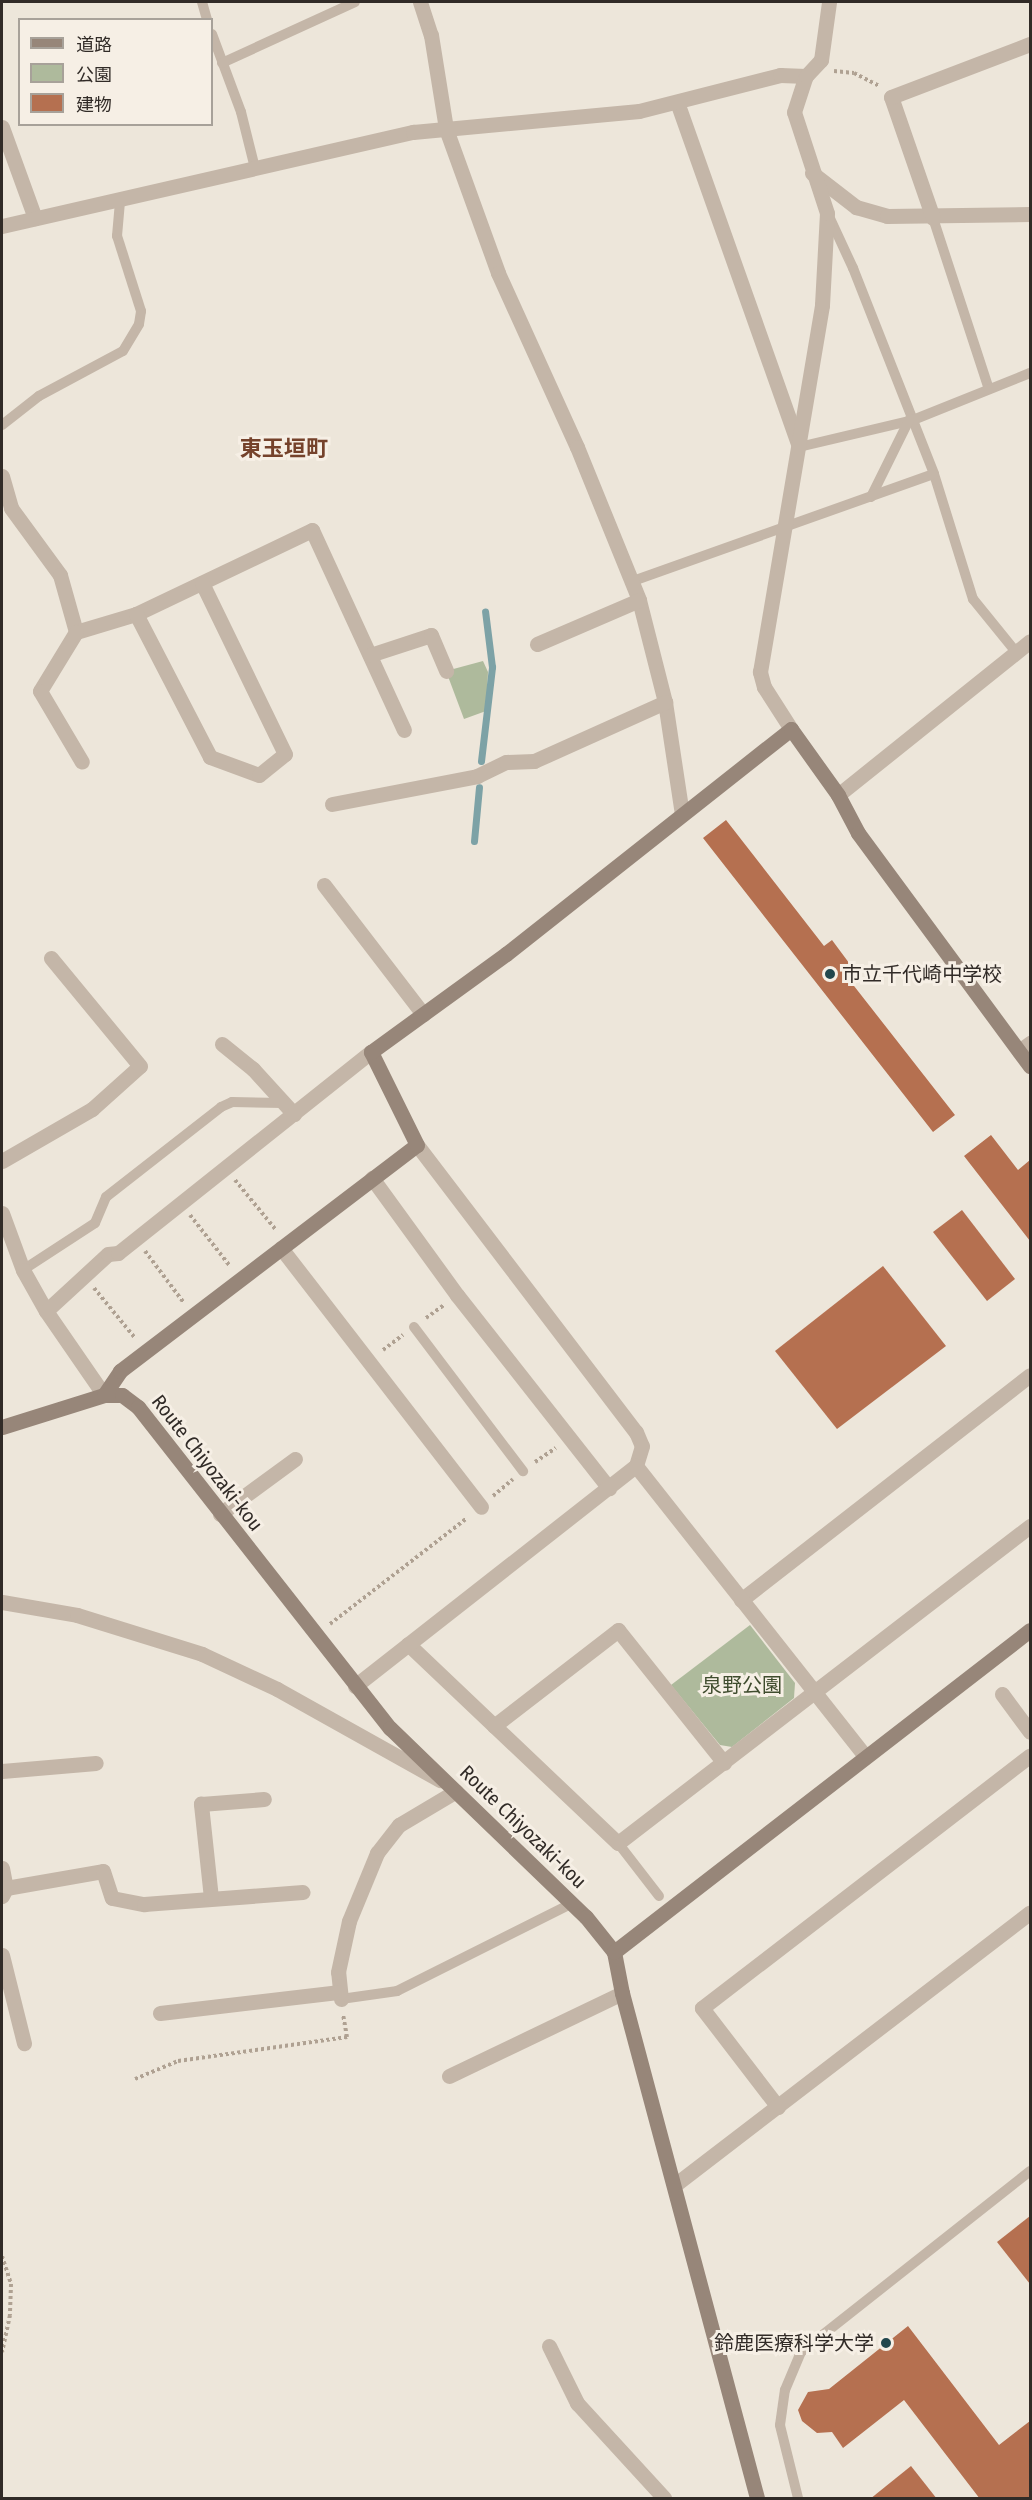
<!DOCTYPE html>
<meta charset="utf-8">
<style>
body{margin:0}
#map{position:relative;width:1032px;height:2500px;overflow:hidden;background:#ede6da;font-family:"Fira Sans Condensed","Noto Sans JP",sans-serif}
div>[style]{position:absolute}
.green>*{inset:0;background:#aeba9c}
.stream>*{height:7px;margin:-3.5px;padding:0 3.5px;transform-origin:3.5px;border-radius:3.5px;background:#7da2a6}
.building>*{inset:0;background:#b57050}
.path>*{height:4px;margin-top:-2px;transform-origin:0;background:repeating-linear-gradient(90deg,#afa192 0 3px,transparent 0 6px)}
.lane>*{height:10px;margin:-5px;padding:0 5px;transform-origin:5px;border-radius:5px;background:#c4b6a8}
.street>*{height:15px;margin:-7.5px;padding:0 7.5px;transform-origin:7.5px;border-radius:7.5px;background:#c4b6a8}
.secondary>*{height:15px;margin:-7.5px;padding:0 7.5px;transform-origin:7.5px;border-radius:7.5px;background:#978679}
.dots>*{width:16px;height:16px;translate:-50% -50%;box-sizing:border-box;border:3px solid #f6efe5;border-radius:50%}
span{translate:-50% -50%;white-space:nowrap;text-align:center;line-height:1.15;-webkit-text-stroke:6px #f6efe5;paint-order:stroke}
.poi-label{font-size:20px;color:#312b27}
.left{translate:0 -50%;text-align:left}
.right{translate:-100% -50%;text-align:right}
.street-label{font-size:20px;color:#312b27}
.park-label{font-size:20px;color:#3f4c2e}
.quarter-label{font-size:22px;color:#75422b;font-weight:700}
.frame{position:absolute;inset:0;border:3px solid #312b27;pointer-events:none}
.legend{position:absolute;left:18px;top:18px;width:195px;height:108px;box-sizing:border-box;background:#f6efe5;border:2px solid #a7a199;margin:0;padding:8px 10px;list-style:none;font-size:18px;color:#312b27}
.legend li{display:flex;align-items:center;gap:12px;height:30px}
.legend b{width:30px;border:2px solid #a7a199}
</style>
<div id="map">
<div class="green">
<div style="clip-path:polygon(483px 661px,488px 672px,486px 711px,464px 719px,446px 671px)"></div>
<div style="clip-path:polygon(750px 1625px,795px 1683px,794px 1698px,732px 1747px,720px 1745px,671px 1685px)"></div>
</div>
<div class="stream">
<div style="left:481px;top:761px;width:95px;rotate:-83.3deg"></div>
<div style="left:492px;top:667px;width:56px;rotate:-97.1deg"></div>
<div style="left:474px;top:841px;width:54px;rotate:-84.7deg"></div>
</div>
<div class="building">
<div style="clip-path:polygon(726px 820px,824px 946px,832px 940px,855px 971px,847px 977px,955px 1115px,933px 1132px,703px 838px)"></div>
<div style="clip-path:polygon(991px 1135px,1018px 1170px,1030px 1160px,1030px 1241px,964px 1156px)"></div>
<div style="clip-path:polygon(962px 1210px,1015px 1279px,987px 1301px,933px 1232px)"></div>
<div style="clip-path:polygon(883px 1266px,946px 1346px,837px 1429px,775px 1351px)"></div>
<div style="clip-path:polygon(1030px 2216px,1030px 2284px,997px 2242px)"></div>
<div style="clip-path:polygon(908px 2326px,999px 2445px,1030px 2421px,1030px 2499px,980px 2499px,904px 2400px,843px 2448px,832px 2432px,817px 2433px,802px 2421px,798px 2410px,808px 2392px,829px 2389px)"></div>
<div style="clip-path:polygon(911px 2466px,937px 2499px,870px 2499px)"></div>
</div>
<div class="path">
<div style="left:834px;top:71px;width:20px;rotate:6deg"></div>
<div style="left:854px;top:73px;width:29px;rotate:27deg"></div>
<div style="left:235px;top:1180px;width:65px;rotate:50.6deg"></div>
<div style="left:190px;top:1215px;width:65px;rotate:51.9deg"></div>
<div style="left:145px;top:1251px;width:65px;rotate:53.1deg"></div>
<div style="left:94px;top:1288px;width:65px;rotate:50.6deg"></div>
<div style="left:426px;top:1318px;width:22px;rotate:-36deg"></div>
<div style="left:383px;top:1350px;width:25px;rotate:-37deg"></div>
<div style="left:535px;top:1462px;width:25px;rotate:-34deg"></div>
<div style="left:493px;top:1496px;width:26px;rotate:-40deg"></div>
<div style="left:330px;top:1624px;width:173px;rotate:-37.7deg"></div>
<div style="left:135px;top:2079px;width:47px;rotate:-22.7deg"></div>
<div style="left:178px;top:2061px;width:171px;rotate:-8.1deg"></div>
<div style="left:347px;top:2037px;width:23px;rotate:-100deg"></div>
<div style="left:2px;top:2256px;width:29px;rotate:72deg"></div>
<div style="left:11px;top:2284px;width:31px;rotate:92deg"></div>
<div style="left:10px;top:2315px;width:38px;rotate:102deg"></div>
</div>
<div class="lane">
<div style="left:202px;top:2px;width:19px;rotate:74deg"></div>
<div style="left:212px;top:34px;width:83px;rotate:69.6deg"></div>
<div style="left:241px;top:112px;width:58px;rotate:76deg"></div>
<div style="left:222px;top:63px;width:146px;rotate:-24.6deg"></div>
<div style="left:828px;top:214px;width:60px;rotate:65.2deg"></div>
<div style="left:853px;top:268px;width:221px;rotate:68.5deg"></div>
<div style="left:934px;top:474px;width:131px;rotate:72.7deg"></div>
<div style="left:973px;top:599px;width:68px;rotate:50.9deg"></div>
<div style="left:933px;top:218px;width:180px;rotate:71.9deg"></div>
<div style="left:2px;top:425px;width:47px;rotate:-38.1deg"></div>
<div style="left:39px;top:396px;width:95px;rotate:-28.2deg"></div>
<div style="left:123px;top:351px;width:31px;rotate:-59deg"></div>
<div style="left:139px;top:324px;width:13px;rotate:-81deg"></div>
<div style="left:141px;top:311px;width:79px;rotate:-107.7deg"></div>
<div style="left:117px;top:236px;width:38px;rotate:-85deg"></div>
<div style="left:799px;top:447px;width:117px;rotate:-13.3deg"></div>
<div style="left:913px;top:420px;width:126px;rotate:-21.9deg"></div>
<div style="left:871px;top:497px;width:86px;rotate:-63.7deg"></div>
<div style="left:633px;top:581px;width:319px;rotate:-19.6deg"></div>
<div style="left:23px;top:1270px;width:86px;rotate:-33.1deg"></div>
<div style="left:95px;top:1223px;width:28px;rotate:-67deg"></div>
<div style="left:106px;top:1197px;width:146px;rotate:-38deg"></div>
<div style="left:221px;top:1107px;width:12px;rotate:-24deg"></div>
<div style="left:232px;top:1102px;width:51px;rotate:1.1deg"></div>
<div style="left:414px;top:1327px;width:181px;rotate:52.9deg"></div>
<div style="left:618px;top:1843px;width:67px;rotate:52.3deg"></div>
<div style="left:341px;top:1999px;width:57px;rotate:-8.1deg"></div>
<div style="left:397px;top:1991px;width:197px;rotate:-26.6deg"></div>
<div style="left:798px;top:2498px;width:75px;rotate:-103.9deg"></div>
<div style="left:780px;top:2425px;width:35px;rotate:-82deg"></div>
<div style="left:785px;top:2390px;width:41px;rotate:-67.2deg"></div>
<div style="left:801px;top:2352px;width:292px;rotate:-38.3deg"></div>
</div>
<div class="street">
<div style="left:420px;top:2px;width:35px;rotate:72deg"></div>
<div style="left:431px;top:35px;width:95px;rotate:80.9deg"></div>
<div style="left:446px;top:129px;width:153px;rotate:70.1deg"></div>
<div style="left:498px;top:273px;width:191px;rotate:65.6deg"></div>
<div style="left:577px;top:447px;width:165px;rotate:67.9deg"></div>
<div style="left:639px;top:600px;width:105px;rotate:75.7deg"></div>
<div style="left:665px;top:702px;width:113px;rotate:81.4deg"></div>
<div style="left:677px;top:102px;width:363px;rotate:70.5deg"></div>
<div style="left:2px;top:127px;width:97px;rotate:70.1deg"></div>
<div style="left:812px;top:173px;width:56px;rotate:37.7deg"></div>
<div style="left:856px;top:207px;width:32px;rotate:16deg"></div>
<div style="left:887px;top:216px;width:143px;rotate:-0.8deg"></div>
<div style="left:933px;top:218px;width:128px;rotate:-109.1deg"></div>
<div style="left:891px;top:97px;width:149px;rotate:-20.9deg"></div>
<div style="left:2px;top:226px;width:422px;rotate:-12.9deg"></div>
<div style="left:413px;top:132px;width:227px;rotate:-5.3deg"></div>
<div style="left:639px;top:111px;width:146px;rotate:-14.3deg"></div>
<div style="left:780px;top:75px;width:26px;rotate:2deg"></div>
<div style="left:2px;top:476px;width:33px;rotate:74deg"></div>
<div style="left:11px;top:508px;width:83px;rotate:53.8deg"></div>
<div style="left:60px;top:575px;width:59px;rotate:74.3deg"></div>
<div style="left:76px;top:632px;width:63px;rotate:-16.7deg"></div>
<div style="left:136px;top:614px;width:195px;rotate:-25.5deg"></div>
<div style="left:312px;top:530px;width:220px;rotate:65.3deg"></div>
<div style="left:136px;top:614px;width:161px;rotate:62.6deg"></div>
<div style="left:210px;top:757px;width:52px;rotate:20.2deg"></div>
<div style="left:259px;top:775px;width:33px;rotate:-39deg"></div>
<div style="left:285px;top:754px;width:190px;rotate:-115.9deg"></div>
<div style="left:76px;top:632px;width:69px;rotate:121.4deg"></div>
<div style="left:40px;top:691px;width:82px;rotate:59.4deg"></div>
<div style="left:537px;top:644px;width:111px;rotate:-23.3deg"></div>
<div style="left:370px;top:655px;width:64px;rotate:-18.2deg"></div>
<div style="left:431px;top:635px;width:39px;rotate:67deg"></div>
<div style="left:791px;top:729px;width:50px;rotate:-122.7deg"></div>
<div style="left:764px;top:687px;width:16px;rotate:-105deg"></div>
<div style="left:760px;top:672px;width:372px;rotate:-80.4deg"></div>
<div style="left:822px;top:305px;width:92px;rotate:-86.9deg"></div>
<div style="left:827px;top:213px;width:106px;rotate:-108.1deg"></div>
<div style="left:794px;top:112px;width:38px;rotate:-72deg"></div>
<div style="left:806px;top:76px;width:22px;rotate:-47deg"></div>
<div style="left:821px;top:60px;width:59px;rotate:-82.1deg"></div>
<div style="left:838px;top:795px;width:246px;rotate:-38.7deg"></div>
<div style="left:332px;top:804px;width:148px;rotate:-10.9deg"></div>
<div style="left:477px;top:776px;width:32px;rotate:-26deg"></div>
<div style="left:506px;top:762px;width:28px;rotate:-2deg"></div>
<div style="left:534px;top:761px;width:144px;rotate:-24.2deg"></div>
<div style="left:324px;top:885px;width:163px;rotate:52.5deg"></div>
<div style="left:222px;top:1044px;width:40px;rotate:39deg"></div>
<div style="left:253px;top:1069px;width:61px;rotate:47.7deg"></div>
<div style="left:1019px;top:1051px;width:14px;rotate:-36deg"></div>
<div style="left:417px;top:1145px;width:361px;rotate:52.7deg"></div>
<div style="left:636px;top:1432px;width:15px;rotate:67deg"></div>
<div style="left:642px;top:1446px;width:21px;rotate:107deg"></div>
<div style="left:2px;top:1161px;width:104px;rotate:-30deg"></div>
<div style="left:92px;top:1109px;width:64px;rotate:-41.9deg"></div>
<div style="left:140px;top:1066px;width:140px;rotate:-129.5deg"></div>
<div style="left:372px;top:1178px;width:145px;rotate:54deg"></div>
<div style="left:457px;top:1295px;width:246px;rotate:51.8deg"></div>
<div style="left:2px;top:1213px;width:61px;rotate:69.8deg"></div>
<div style="left:23px;top:1270px;width:47px;rotate:60.7deg"></div>
<div style="left:46px;top:1311px;width:102px;rotate:55.4deg"></div>
<div style="left:281px;top:1248px;width:327px;rotate:52.3deg"></div>
<div style="left:46px;top:1311px;width:84px;rotate:-42.6deg"></div>
<div style="left:108px;top:1254px;width:10px;rotate:-6deg"></div>
<div style="left:118px;top:1253px;width:323px;rotate:-38.5deg"></div>
<div style="left:220px;top:1514px;width:93px;rotate:-36.3deg"></div>
<div style="left:741px;top:1600px;width:366px;rotate:-37.9deg"></div>
<div style="left:2px;top:1602px;width:76px;rotate:9.8deg"></div>
<div style="left:77px;top:1615px;width:131px;rotate:17.3deg"></div>
<div style="left:202px;top:1654px;width:83px;rotate:25deg"></div>
<div style="left:277px;top:1689px;width:187px;rotate:29.2deg"></div>
<div style="left:408px;top:1644px;width:289px;rotate:43.5deg"></div>
<div style="left:618px;top:1843px;width:520px;rotate:-37.58deg"></div>
<div style="left:355px;top:1686px;width:357px;rotate:-38.1deg"></div>
<div style="left:636px;top:1466px;width:370px;rotate:51.7deg"></div>
<div style="left:1002px;top:1694px;width:47px;rotate:53.6deg"></div>
<div style="left:494px;top:1726px;width:157px;rotate:-37.7deg"></div>
<div style="left:618px;top:1630px;width:170px;rotate:51.4deg"></div>
<div style="left:2px;top:1771px;width:94px;rotate:-4.9deg"></div>
<div style="left:2px;top:1868px;width:20px;rotate:79deg"></div>
<div style="left:6px;top:1888px;width:9px;rotate:117deg"></div>
<div style="left:6px;top:1888px;width:98px;rotate:-9.9deg"></div>
<div style="left:103px;top:1871px;width:28px;rotate:72deg"></div>
<div style="left:112px;top:1898px;width:33px;rotate:11deg"></div>
<div style="left:144px;top:1904px;width:159px;rotate:-4.3deg"></div>
<div style="left:211px;top:1898px;width:95px;rotate:-96.1deg"></div>
<div style="left:201px;top:1804px;width:63px;rotate:-4.5deg"></div>
<div style="left:2px;top:1955px;width:91px;rotate:76deg"></div>
<div style="left:341px;top:1999px;width:27px;rotate:-96deg"></div>
<div style="left:338px;top:1972px;width:52px;rotate:-77.8deg"></div>
<div style="left:349px;top:1921px;width:74px;rotate:-67.6deg"></div>
<div style="left:377px;top:1853px;width:36px;rotate:-52deg"></div>
<div style="left:399px;top:1825px;width:66px;rotate:-30.8deg"></div>
<div style="left:160px;top:2013px;width:181px;rotate:-6.7deg"></div>
<div style="left:449px;top:2076px;width:192px;rotate:-25.6deg"></div>
<div style="left:778px;top:2107px;width:125px;rotate:-127.5deg"></div>
<div style="left:702px;top:2008px;width:414px;rotate:-37.6deg"></div>
<div style="left:676px;top:2184px;width:446px;rotate:-37.5deg"></div>
<div style="left:549px;top:2346px;width:64px;rotate:63.8deg"></div>
<div style="left:577px;top:2403px;width:129px;rotate:47.5deg"></div>
</div>
<div class="secondary">
<div style="left:104px;top:1395px;width:29px;rotate:-56deg"></div>
<div style="left:120px;top:1371px;width:373px;rotate:-37.3deg"></div>
<div style="left:417px;top:1145px;width:104px;rotate:-116.3deg"></div>
<div style="left:371px;top:1052px;width:167px;rotate:-36deg"></div>
<div style="left:506px;top:954px;width:363px;rotate:-38.3deg"></div>
<div style="left:791px;top:729px;width:81px;rotate:54.5deg"></div>
<div style="left:838px;top:795px;width:43px;rotate:62.2deg"></div>
<div style="left:858px;top:833px;width:290px;rotate:53.6deg"></div>
<div style="left:2px;top:1427px;width:107px;rotate:-17.4deg"></div>
<div style="left:104px;top:1395px;width:18px"></div>
<div style="left:122px;top:1395px;width:20px;rotate:37deg"></div>
<div style="left:138px;top:1407px;width:408px;rotate:51.9deg"></div>
<div style="left:390px;top:1728px;width:272px;rotate:44deg"></div>
<div style="left:586px;top:1917px;width:45px;rotate:51.3deg"></div>
<div style="left:614px;top:1952px;width:42px;rotate:79deg"></div>
<div style="left:622px;top:1993px;width:523px;rotate:75.03deg"></div>
<div style="left:614px;top:1952px;width:526px;rotate:-37.74deg"></div>
</div>
<div class="dots">
<div style="left:830px;top:974px;background:#22474d"></div>
<div style="left:886px;top:2343px;background:#22474d"></div>
</div>
<div class="poi-label">
<span class="left" style="left:842px;top:974px">市立千代崎中学校</span>
<span class="right" style="left:874px;top:2343px">鈴鹿医療科学大学</span>
</div>
<div class="street-label">
<span style="left:207px;top:1463px;rotate:52deg">Route Chiyozaki-kou</span>
<span style="left:523px;top:1827px;rotate:44deg">Route Chiyozaki-kou</span>
</div>
<div class="park-label">
<span style="left:742px;top:1685px">泉野公園</span>
</div>
<div class="quarter-label">
<span style="left:284px;top:449px">東玉垣町</span>
</div>
<div class="frame"></div>
<ul class="legend">
<li><b style="height:8px;background:#978679"></b>道路</li>
<li><b style="height:16px;background:#aeba9c"></b>公園</li>
<li><b style="height:16px;background:#b57050"></b>建物</li>
</ul>
</div>
